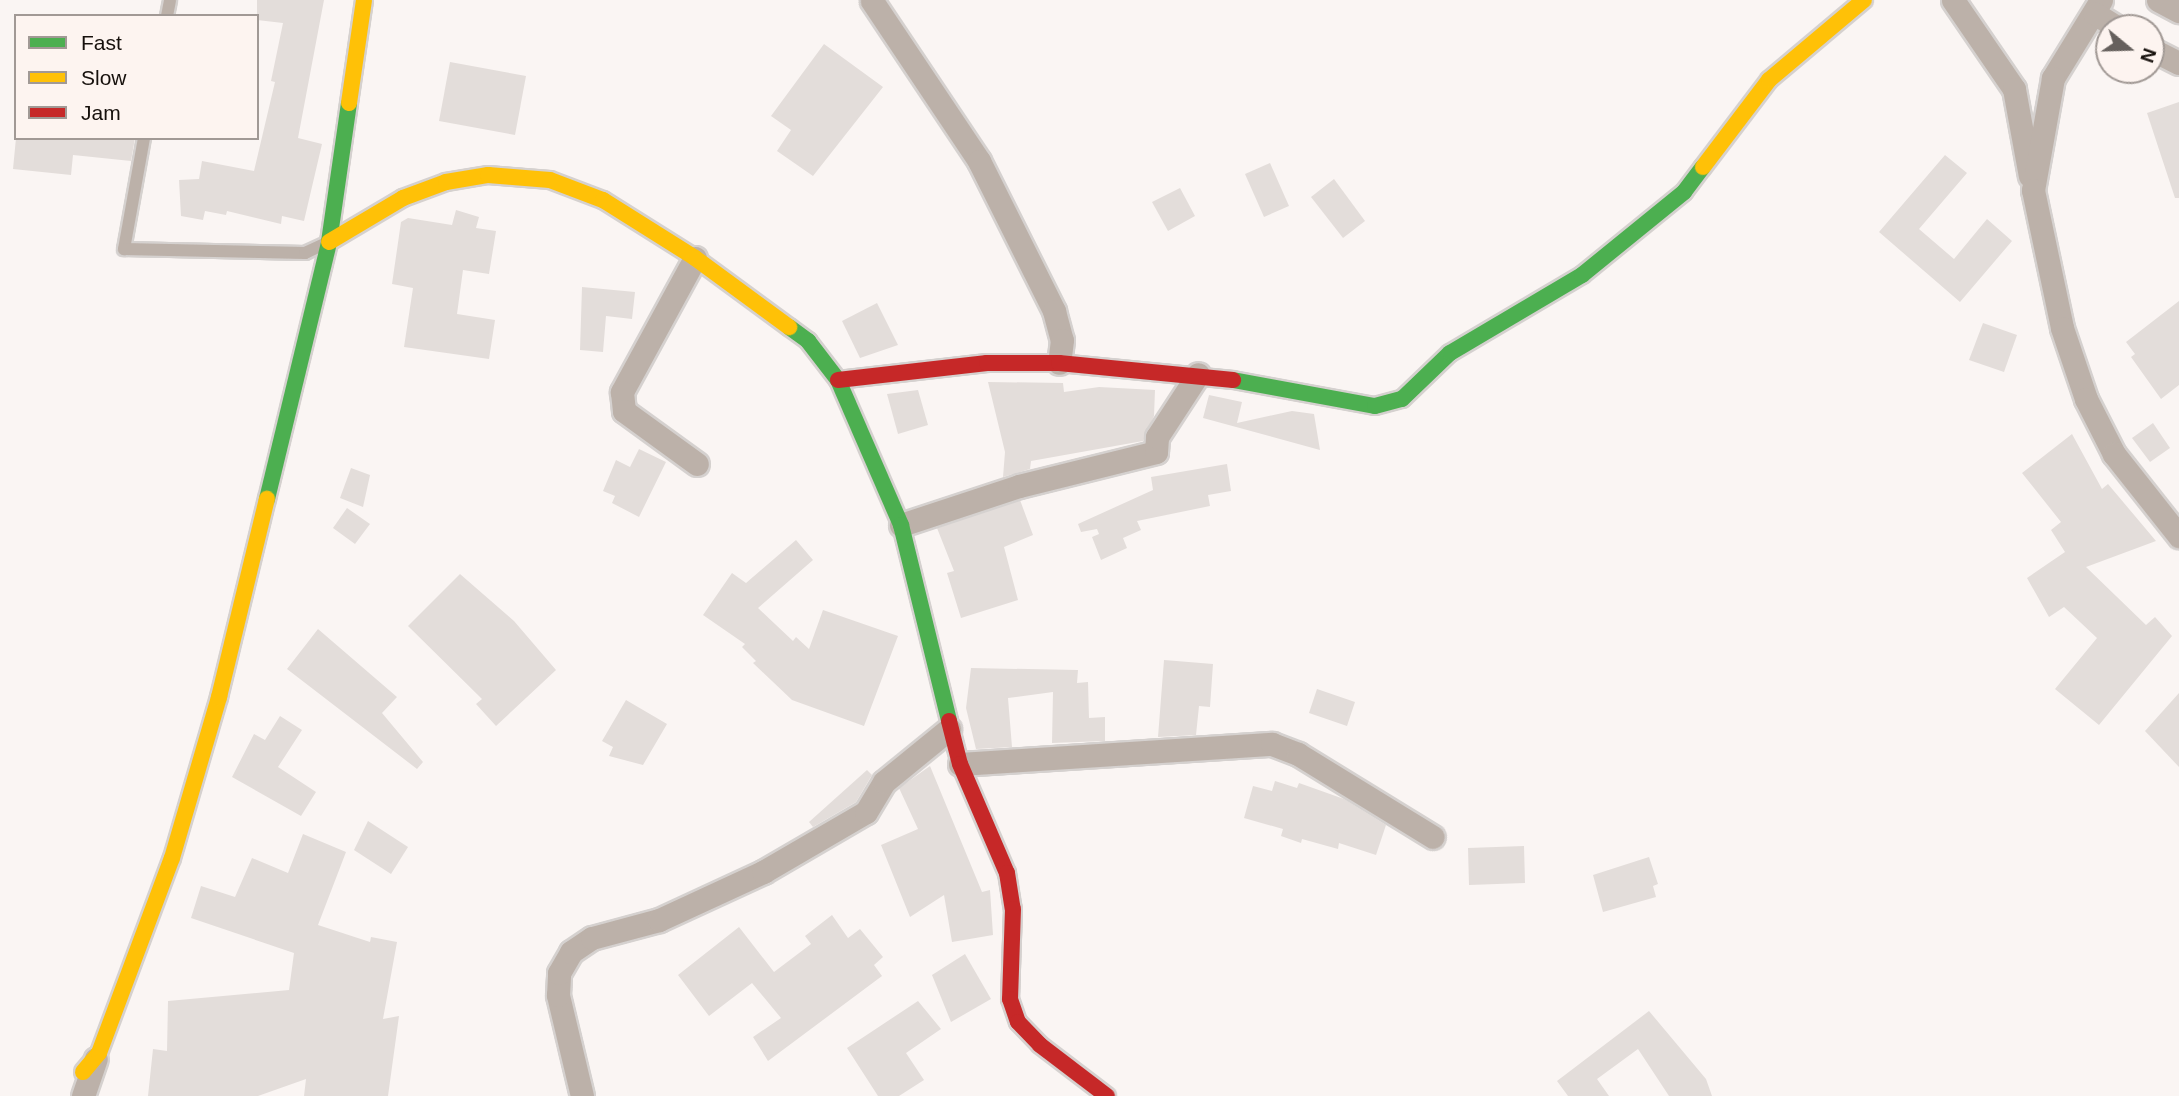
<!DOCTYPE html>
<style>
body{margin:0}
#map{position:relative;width:2179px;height:1096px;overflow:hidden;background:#faf5f3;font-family:Helvetica,sans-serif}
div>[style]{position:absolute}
.building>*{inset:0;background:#e3ddda}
.roads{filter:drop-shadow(2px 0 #d5d1cf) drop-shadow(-2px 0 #d5d1cf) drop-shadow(0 2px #d5d1cf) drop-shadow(0 -2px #d5d1cf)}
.lane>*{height:12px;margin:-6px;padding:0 6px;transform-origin:6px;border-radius:6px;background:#bcb1a9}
.street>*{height:23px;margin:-11.5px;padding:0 11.5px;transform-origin:11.5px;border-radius:11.5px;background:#bcb1a9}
.fast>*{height:16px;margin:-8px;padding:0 8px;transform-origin:8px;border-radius:8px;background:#4caf50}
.slow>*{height:16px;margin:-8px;padding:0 8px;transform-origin:8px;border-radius:8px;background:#ffc107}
.jam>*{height:16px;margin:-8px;padding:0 8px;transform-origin:8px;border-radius:8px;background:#c62828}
span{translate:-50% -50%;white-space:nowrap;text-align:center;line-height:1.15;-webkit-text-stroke:5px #fdf4f0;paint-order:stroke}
.legend{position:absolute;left:14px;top:14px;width:245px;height:126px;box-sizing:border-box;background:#fdf4f0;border:2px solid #a19995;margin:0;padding:9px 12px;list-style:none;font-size:21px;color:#16100c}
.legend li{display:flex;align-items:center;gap:14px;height:35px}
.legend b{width:35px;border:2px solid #a19995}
.north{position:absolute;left:2095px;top:14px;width:70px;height:70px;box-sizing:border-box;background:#fdf4f0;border:2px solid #a19995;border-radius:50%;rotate:109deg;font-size:19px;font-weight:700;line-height:28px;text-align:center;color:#16100c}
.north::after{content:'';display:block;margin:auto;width:24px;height:32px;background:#66605d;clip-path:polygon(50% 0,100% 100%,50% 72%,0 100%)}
</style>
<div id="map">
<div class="building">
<div style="clip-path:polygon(257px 0,324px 0,298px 138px,322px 144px,304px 221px,282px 216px,281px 224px,227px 211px,226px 215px,205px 211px,203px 220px,181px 216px,179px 180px,199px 179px,202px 161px,254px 171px,275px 82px,271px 81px,283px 23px,257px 20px)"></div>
<div style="clip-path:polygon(824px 44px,883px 87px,813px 176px,777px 151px,791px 130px,771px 116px)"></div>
<div style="clip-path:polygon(450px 62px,526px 76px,515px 135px,439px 121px)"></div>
<div style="clip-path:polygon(2179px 102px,2179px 198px,2175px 198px,2147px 113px)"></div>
<div style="clip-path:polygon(16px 138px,135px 138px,131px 161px,73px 155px,71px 175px,13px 169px)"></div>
<div style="clip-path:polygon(1945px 155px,1967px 173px,1919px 229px,1954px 259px,1987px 219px,2012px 241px,1960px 302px,1879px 232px)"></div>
<div style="clip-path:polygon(1270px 163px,1289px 206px,1264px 217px,1245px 174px)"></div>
<div style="clip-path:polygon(1334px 179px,1365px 221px,1343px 238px,1311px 197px)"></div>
<div style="clip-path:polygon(1180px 188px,1195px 216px,1168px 231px,1152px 202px)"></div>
<div style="clip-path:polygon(456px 210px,479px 217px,476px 228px,496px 231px,489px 274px,463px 270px,457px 314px,495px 320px,489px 359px,404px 347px,413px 288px,392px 284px,401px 222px,408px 218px,452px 225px)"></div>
<div style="clip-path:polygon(582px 287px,635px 292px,632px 319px,606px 316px,603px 352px,580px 350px)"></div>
<div style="clip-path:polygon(2179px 301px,2179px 385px,2161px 399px,2131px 357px,2135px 354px,2126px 342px)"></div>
<div style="clip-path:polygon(877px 303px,898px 345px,860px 358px,842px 321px)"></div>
<div style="clip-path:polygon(1983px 323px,2017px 335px,2004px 372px,1969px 360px)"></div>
<div style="clip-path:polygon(988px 382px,1063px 383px,1064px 392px,1099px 387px,1155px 390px,1154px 416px,1143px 441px,1031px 461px,1030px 469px,1003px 477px,1005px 452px)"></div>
<div style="clip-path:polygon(918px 390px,928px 425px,898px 434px,887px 394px)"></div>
<div style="clip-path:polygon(1209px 395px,1242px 402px,1237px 423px,1292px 411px,1314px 414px,1320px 450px,1203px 418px)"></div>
<div style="clip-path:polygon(2153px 423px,2170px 448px,2150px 462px,2132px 438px)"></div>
<div style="clip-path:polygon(2072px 434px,2102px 489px,2108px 484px,2156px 541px,2086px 567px,2146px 625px,2155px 617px,2172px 636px,2099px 725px,2055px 689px,2097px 638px,2064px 607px,2049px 617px,2027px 578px,2065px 552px,2051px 530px,2061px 522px,2022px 473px)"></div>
<div style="clip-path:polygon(639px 449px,666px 462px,639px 517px,612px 503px,615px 496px,603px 491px,616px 460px,630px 467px)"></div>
<div style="clip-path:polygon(1227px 464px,1231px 491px,1208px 495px,1210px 506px,1137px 521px,1141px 530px,1123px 538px,1127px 548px,1101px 560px,1092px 537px,1099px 534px,1097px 529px,1081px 532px,1078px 524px,1153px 490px,1151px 477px)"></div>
<div style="clip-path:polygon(351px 468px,370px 475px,363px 507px,340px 498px)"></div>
<div style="clip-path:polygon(1020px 500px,1033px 535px,1004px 547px,1018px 600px,961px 618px,947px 573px,954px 571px,937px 528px)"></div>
<div style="clip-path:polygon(347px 508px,370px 524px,355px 544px,333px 528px)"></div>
<div style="clip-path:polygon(796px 540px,813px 560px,758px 608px,793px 641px,796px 637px,809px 649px,823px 610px,898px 636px,864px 726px,792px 700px,753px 663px,756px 661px,742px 647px,745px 644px,703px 615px,732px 573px,746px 583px)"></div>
<div style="clip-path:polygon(460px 574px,514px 621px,556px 670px,496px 726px,476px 704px,482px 699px,408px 626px)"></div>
<div style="clip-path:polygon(318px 629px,397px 697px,382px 713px,423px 762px,417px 769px,287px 669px)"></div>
<div style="clip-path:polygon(1164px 660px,1213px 664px,1210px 707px,1199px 706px,1196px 735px,1158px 737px)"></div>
<div style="clip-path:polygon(971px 668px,1078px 670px,1077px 683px,1088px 682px,1089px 718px,1105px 717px,1105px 741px,1052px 743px,1053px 692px,1008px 698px,1012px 747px,976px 749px,966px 708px)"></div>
<div style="clip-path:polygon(1317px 689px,1355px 702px,1347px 726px,1309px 713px)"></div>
<div style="clip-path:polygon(2179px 693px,2179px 767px,2145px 731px)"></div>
<div style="clip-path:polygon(626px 700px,667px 724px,643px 765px,609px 756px,613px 747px,602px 741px)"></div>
<div style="clip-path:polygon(280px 716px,302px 730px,278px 767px,316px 792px,301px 816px,232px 777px,254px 734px,265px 740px)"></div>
<div style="clip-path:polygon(930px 766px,982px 892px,990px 890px,993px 935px,952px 942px,944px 895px,910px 917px,881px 845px,918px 829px,899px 788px)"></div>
<div style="clip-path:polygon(867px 770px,872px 775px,856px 802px,813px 827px,809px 822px)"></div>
<div style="clip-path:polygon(1275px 781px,1297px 788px,1299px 783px,1344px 799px,1386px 825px,1376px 855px,1339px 843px,1338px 849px,1302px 839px,1301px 843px,1281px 836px,1283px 829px,1244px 818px,1253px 786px,1272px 791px)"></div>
<div style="clip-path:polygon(368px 821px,408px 847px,391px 874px,354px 850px)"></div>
<div style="clip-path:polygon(303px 834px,346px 852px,318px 925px,370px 942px,371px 937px,397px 942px,383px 1019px,399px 1016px,388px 1096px,304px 1096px,306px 1079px,258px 1096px,148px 1096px,153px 1049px,167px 1051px,168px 1001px,289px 990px,294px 953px,191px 918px,201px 886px,235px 897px,252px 858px,288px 873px)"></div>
<div style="clip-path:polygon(1524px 846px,1525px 883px,1469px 885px,1468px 848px)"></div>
<div style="clip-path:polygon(1649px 857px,1658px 884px,1653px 886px,1656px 897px,1603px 912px,1593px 875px)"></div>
<div style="clip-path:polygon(832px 915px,848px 938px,860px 929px,883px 957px,874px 965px,882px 976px,768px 1061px,753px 1037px,781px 1018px,752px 983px,709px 1016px,678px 975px,739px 927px,774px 972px,811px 944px,805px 936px)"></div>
<div style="clip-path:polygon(965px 954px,991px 999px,951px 1022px,932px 975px)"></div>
<div style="clip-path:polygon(918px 1001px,941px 1029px,906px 1053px,924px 1080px,899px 1096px,878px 1096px,847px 1048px)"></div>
<div style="clip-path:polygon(1649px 1011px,1706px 1079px,1712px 1096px,1669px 1096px,1638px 1049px,1597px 1079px,1609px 1096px,1568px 1096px,1557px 1081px)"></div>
</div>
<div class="roads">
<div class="lane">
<div style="left:167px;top:16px;width:16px;rotate:-79deg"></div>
<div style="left:144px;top:138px;width:113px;rotate:100.2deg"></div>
<div style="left:124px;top:249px;width:181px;rotate:1.3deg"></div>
<div style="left:305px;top:253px;width:21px;rotate:-25deg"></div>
</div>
<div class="street">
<div style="left:1953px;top:0;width:108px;rotate:55.6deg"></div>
<div style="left:2014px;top:89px;width:88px;rotate:79.6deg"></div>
<div style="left:2101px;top:0;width:92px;rotate:121.6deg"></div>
<div style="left:2053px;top:78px;width:114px;rotate:100.1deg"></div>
<div style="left:2033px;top:190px;width:141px;rotate:78.1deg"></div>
<div style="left:2062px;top:328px;width:75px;rotate:71.3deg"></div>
<div style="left:2086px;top:399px;width:62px;rotate:63deg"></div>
<div style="left:2114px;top:454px;width:105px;rotate:51.6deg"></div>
<div style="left:2158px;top:0;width:24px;rotate:28deg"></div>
<div style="left:872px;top:1px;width:192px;rotate:56.2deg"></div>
<div style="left:979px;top:161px;width:168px;rotate:63.4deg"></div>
<div style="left:1054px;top:311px;width:30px;rotate:75deg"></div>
<div style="left:1062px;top:340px;width:23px;rotate:97deg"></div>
<div style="left:2094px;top:13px;width:28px;rotate:32deg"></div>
<div style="left:2151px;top:49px;width:31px;rotate:27deg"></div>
<div style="left:695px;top:258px;width:153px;rotate:118.6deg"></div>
<div style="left:622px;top:392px;width:19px;rotate:84deg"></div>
<div style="left:624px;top:411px;width:90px;rotate:36deg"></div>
<div style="left:901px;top:525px;width:124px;rotate:-18.3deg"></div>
<div style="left:1019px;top:486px;width:141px;rotate:-13.9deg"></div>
<div style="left:1156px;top:452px;width:15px;rotate:-86deg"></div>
<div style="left:1157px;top:437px;width:75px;rotate:-56.9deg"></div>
<div style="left:960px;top:764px;width:313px;rotate:-3.7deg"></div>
<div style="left:1272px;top:744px;width:28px;rotate:21deg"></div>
<div style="left:1298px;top:754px;width:158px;rotate:31.6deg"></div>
<div style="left:83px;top:1096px;width:39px;rotate:-71deg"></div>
<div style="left:582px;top:1096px;width:104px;rotate:-103.4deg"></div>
<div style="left:558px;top:995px;width:22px;rotate:-87deg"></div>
<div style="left:559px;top:973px;width:24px;rotate:-60deg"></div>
<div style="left:571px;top:952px;width:25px;rotate:-34deg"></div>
<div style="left:592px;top:938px;width:69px;rotate:-15deg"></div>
<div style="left:659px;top:920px;width:115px;rotate:-24.8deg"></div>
<div style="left:763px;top:872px;width:119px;rotate:-30.2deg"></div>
<div style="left:866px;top:812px;width:35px;rotate:-59deg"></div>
<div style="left:884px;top:782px;width:84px;rotate:-39.2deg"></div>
</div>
<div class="fast">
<div style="left:789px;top:327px;width:24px;rotate:36deg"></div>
<div style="left:808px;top:341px;width:49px;rotate:52.4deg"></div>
<div style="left:838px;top:380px;width:158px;rotate:66.5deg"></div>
<div style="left:901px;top:525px;width:202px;rotate:76.2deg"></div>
<div style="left:1233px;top:380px;width:144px;rotate:10.4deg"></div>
<div style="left:1375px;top:406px;width:28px;rotate:-15deg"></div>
<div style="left:1402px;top:399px;width:66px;rotate:-43.8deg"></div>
<div style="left:1450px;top:353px;width:153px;rotate:-30.6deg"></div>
<div style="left:1582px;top:275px;width:132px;rotate:-39.1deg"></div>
<div style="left:1684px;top:192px;width:31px;rotate:-53deg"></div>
<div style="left:267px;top:499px;width:264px;rotate:-76.4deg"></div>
<div style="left:329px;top:242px;width:140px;rotate:-81.8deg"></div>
</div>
<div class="slow">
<div style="left:349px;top:103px;width:104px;rotate:-81.7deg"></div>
<div style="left:1703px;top:167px;width:109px;rotate:-52.8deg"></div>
<div style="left:1769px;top:80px;width:124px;rotate:-40.1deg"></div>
<div style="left:329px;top:242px;width:86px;rotate:-30.7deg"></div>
<div style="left:403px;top:198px;width:46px;rotate:-20.4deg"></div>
<div style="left:446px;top:182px;width:43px;rotate:-9.5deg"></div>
<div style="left:488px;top:175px;width:62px;rotate:4.6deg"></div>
<div style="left:550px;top:180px;width:57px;rotate:20.7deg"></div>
<div style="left:603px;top:200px;width:109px;rotate:32.2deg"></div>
<div style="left:695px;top:258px;width:117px;rotate:36.3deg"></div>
<div style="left:83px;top:1072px;width:25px;rotate:-50deg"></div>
<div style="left:99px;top:1053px;width:208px;rotate:-69.5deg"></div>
<div style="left:172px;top:858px;width:168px;rotate:-73.7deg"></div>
<div style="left:219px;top:697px;width:204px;rotate:-76.4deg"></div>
</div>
<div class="jam">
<div style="left:838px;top:380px;width:150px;rotate:-6.5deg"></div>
<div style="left:987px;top:363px;width:72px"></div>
<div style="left:1059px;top:363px;width:175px;rotate:5.6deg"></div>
<div style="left:949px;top:721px;width:44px;rotate:75.7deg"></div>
<div style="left:960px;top:764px;width:119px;rotate:66.7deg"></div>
<div style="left:1007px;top:873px;width:36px;rotate:81deg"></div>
<div style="left:1013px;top:909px;width:90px;rotate:91.9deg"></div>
<div style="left:1010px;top:999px;width:24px;rotate:71deg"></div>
<div style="left:1018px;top:1022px;width:32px;rotate:46deg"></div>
<div style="left:1040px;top:1045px;width:84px;rotate:37.3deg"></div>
</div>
</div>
<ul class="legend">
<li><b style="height:9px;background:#4caf50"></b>Fast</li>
<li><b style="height:9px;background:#ffc107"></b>Slow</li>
<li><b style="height:9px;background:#c62828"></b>Jam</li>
</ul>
<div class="north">N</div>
</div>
